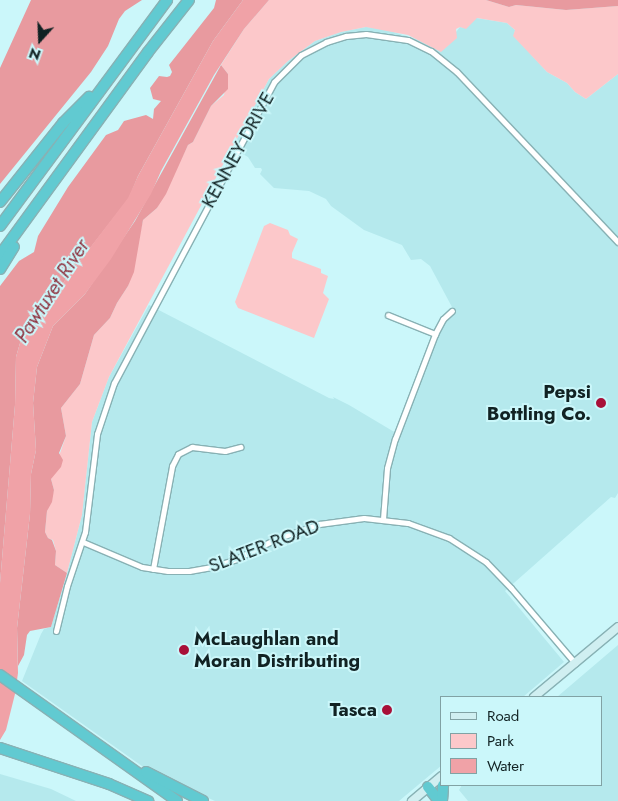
<!DOCTYPE html>
<style>
body{margin:0}
#map{position:relative;width:618px;height:801px;overflow:hidden;background:#cbf7fa;font-family:Jost,sans-serif}
div>[style]{position:absolute}
.built>*{inset:0;background:#b5e9ed}
.green>*{inset:0;background:#fcc8ca}
.forest>*{inset:0;background:#e89a9f}
.water>*{inset:0;background:#f0a2a7}
.roads{filter:drop-shadow(1px 0 #88b1b4) drop-shadow(-1px 0 #88b1b4) drop-shadow(0 1px #88b1b4) drop-shadow(0 -1px #88b1b4)}
.street>*{height:5px;margin:-2.5px;padding:0 2.5px;transform-origin:2.5px;border-radius:2.5px;background:#fff}
.secondary>*{height:8px;margin:-4px;padding:0 4px;transform-origin:4px;border-radius:4px;background:#d0eff1}
.highway>*{height:10px;margin:-5px;padding:0 5px;transform-origin:5px;border-radius:5px;background:#61cad1}
.dots>*{width:14px;height:14px;translate:-50% -50%;box-sizing:border-box;border:2px solid #cbf7fa;border-radius:50%}
span{translate:-50% -50%;white-space:nowrap;text-align:center;line-height:1.15;-webkit-text-stroke:4px #cbf7fa;paint-order:stroke}
.street-label{font-size:19px;color:#112223}
.poi-label{font-size:19px;color:#112223;font-weight:700}
.right{translate:-100% -50%;text-align:right}
.left{translate:0 -50%;text-align:left}
.water-label{font-size:20px;color:#8f3340;font-style:italic}
.legend{position:absolute;left:440px;top:696px;width:162px;height:90px;box-sizing:border-box;background:#cbf7fa;border:1px solid #81a2a4;margin:0;padding:6px 9px;list-style:none;font-size:15px;color:#112223}
.legend li{display:flex;align-items:center;gap:10px;height:25px}
.legend b{width:25px;border:1px solid #81a2a4}
.north{position:absolute;left:15px;top:15px;width:50px;height:50px;-webkit-text-stroke:4px #cbf7fa;paint-order:stroke;rotate:200deg;font-size:14px;font-weight:700;line-height:20px;text-align:center;color:#112223}
.north::after{content:'';display:block;margin:auto;width:18px;height:22px;background:#112223;clip-path:polygon(50% 0,100% 100%,50% 72%,0 100%)}
</style>
<div id="map">
<div class="built">
<div style="clip-path:polygon(476px 18px,507px 23px,515px 30px,514px 36px,547px 72px,567px 83px,575px 92px,586px 99px,618px 74px,618px 493px,615px 498px,611px 497px,505px 591px,564px 662px,523px 697px,442px 697px,442px 765px,399px 801px,215px 801px,149px 771px,22px 681px,41px 634px,44px 629px,51px 627px,67px 573px,82px 515px,92px 422px,109px 377px,149px 305px,329px 398px,334px 399px,333px 397px,349px 405px,396px 433px,439px 322px,452px 307px,430px 266px,421px 259px,411px 260px,402px 245px,364px 230px,331px 206px,326px 199px,309px 191px,274px 188px,260px 174px,262px 170px,261px 168px,255px 168px,248px 157px,232px 148px,269px 79px,288px 61px,315px 41px,341px 32px,366px 27px,384px 29px,425px 42px,456px 32px,460px 27px,466px 28px)"></div>
<div style="clip-path:polygon(618px 645px,618px 801px,468px 801px,459px 790px,462px 785px,602px 785px,602px 697px,557px 697px)"></div>
<div style="clip-path:polygon(0 774px,51px 789px,76px 801px,0 801px)"></div>
</div>
<div class="green">
<div style="clip-path:polygon(269px 0,486px 0,509px 7px,516px 5px,566px 10px,618px 6px,618px 74px,586px 99px,575px 92px,567px 83px,547px 72px,513px 36px,515px 30px,507px 23px,477px 18px,466px 29px,460px 27px,456px 29px,457px 38px,441px 52px,408px 35px,366px 27px,341px 32px,315px 41px,288px 61px,269px 79px,109px 377px,92px 422px,82px 515px,67px 573px,55px 565px,56px 551px,53px 540px,48px 538px,45px 532px,47px 511px,54px 490px,51px 479px,66px 436px,61px 408px,80px 384px,94px 335px,110px 318px,117px 303px,128px 286px,143px 220px,157px 208px,188px 145px,193px 142px,211px 106px,224px 95px,228px 74px,221px 65px,244px 29px)"></div>
<div style="clip-path:polygon(270px 223px,288px 230px,290px 235px,298px 239px,292px 253px,292px 258px,321px 269px,321px 273px,328px 276px,323px 293px,329px 299px,314px 338px,238px 308px,235px 302px,264px 226px)"></div>
</div>
<div class="forest">
<div style="clip-path:polygon(31px 0,142px 0,125px 11px,119px 19px,108px 46px,91px 72px,0 184px,0 68px)"></div>
<div style="clip-path:polygon(216px 0,243px 0,213px 41px,138px 176px,129px 198px,63px 283px,46px 310px,22px 336px,16px 357px,15px 405px,0 583px,0 286px,19px 261px,34px 252px,38px 236px,68px 187px,106px 135px,118px 130px,124px 121px,146px 115px,153px 119px,154px 109px,161px 101px,153px 99px,150px 88px,159px 76px,167px 77px,170px 76px,172px 72px,169px 65px,214px 8px)"></div>
<div style="clip-path:polygon(486px 0,618px 0,618px 6px,566px 10px,516px 5px,509px 7px)"></div>
<div style="clip-path:polygon(221px 65px,228px 74px,228px 89px,211px 106px,193px 142px,188px 145px,166px 194px,157px 208px,143px 220px,134px 272px,128px 286px,117px 303px,110px 318px,94px 335px,80px 384px,61px 408px,66px 436px,59px 453px,63px 460px,61px 467px,51px 479px,54px 490px,52px 502px,47px 511px,45px 532px,48px 538px,52px 540px,56px 551px,55px 565px,67px 573px,51px 627px,30px 631px,27px 635px,24px 655px,18px 666px,17px 628px,30px 514px,31px 474px,36px 450px,33px 403px,37px 367px,53px 326px,85px 294px,135px 221px)"></div>
</div>
<div class="water">
<div style="clip-path:polygon(243px 0,269px 0,244px 29px,214px 75px,161px 171px,151px 194px,111px 259px,85px 294px,53px 326px,37px 367px,33px 403px,36px 450px,31px 474px,30px 514px,17px 628px,18px 673px,15px 694px,6px 730px,0 740px,0 583px,15px 405px,16px 357px,22px 336px,46px 310px,63px 283px,128px 198px,138px 176px,213px 41px)"></div>
</div>
<div class="roads">
<div class="street">
<div style="left:388px;top:315px;width:51px;rotate:22deg"></div>
<div style="left:383px;top:519px;width:51px;rotate:-85.5deg"></div>
<div style="left:387px;top:468px;width:30px;rotate:-75deg"></div>
<div style="left:395px;top:439px;width:112px;rotate:-69.1deg"></div>
<div style="left:435px;top:334px;width:17px;rotate:-62deg"></div>
<div style="left:443px;top:319px;width:12px;rotate:-42deg"></div>
<div style="left:83px;top:542px;width:64px;rotate:23deg"></div>
<div style="left:142px;top:567px;width:26px;rotate:9deg"></div>
<div style="left:168px;top:571px;width:21px"></div>
<div style="left:189px;top:571px;width:23px;rotate:-10deg"></div>
<div style="left:212px;top:567px;width:25px;rotate:-18deg"></div>
<div style="left:236px;top:559px;width:45px;rotate:-26.6deg"></div>
<div style="left:276px;top:539px;width:46px;rotate:-19.2deg"></div>
<div style="left:319px;top:524px;width:45px;rotate:-7.6deg"></div>
<div style="left:364px;top:518px;width:44px;rotate:6.5deg"></div>
<div style="left:408px;top:523px;width:44px;rotate:20.1deg"></div>
<div style="left:449px;top:538px;width:44px;rotate:33deg"></div>
<div style="left:486px;top:562px;width:36px;rotate:46deg"></div>
<div style="left:511px;top:588px;width:99px;rotate:49.5deg"></div>
<div style="left:153px;top:569px;width:105px;rotate:-79.5deg"></div>
<div style="left:172px;top:466px;width:13px;rotate:-63deg"></div>
<div style="left:178px;top:454px;width:16px;rotate:-27deg"></div>
<div style="left:192px;top:447px;width:33px;rotate:7deg"></div>
<div style="left:225px;top:451px;width:16px;rotate:-15deg"></div>
<div style="left:56px;top:631px;width:46px;rotate:-76.3deg"></div>
<div style="left:67px;top:586px;width:57px;rotate:-71.6deg"></div>
<div style="left:85px;top:532px;width:99px;rotate:-83deg"></div>
<div style="left:97px;top:434px;width:54px;rotate:-71.6deg"></div>
<div style="left:114px;top:383px;width:341px;rotate:-62deg"></div>
<div style="left:274px;top:82px;width:38px;rotate:-45deg"></div>
<div style="left:301px;top:55px;width:28px;rotate:-27deg"></div>
<div style="left:326px;top:42px;width:21px;rotate:-17deg"></div>
<div style="left:346px;top:36px;width:20px;rotate:-6deg"></div>
<div style="left:366px;top:34px;width:42px;rotate:8.1deg"></div>
<div style="left:408px;top:40px;width:25px;rotate:26deg"></div>
<div style="left:431px;top:51px;width:33px;rotate:39deg"></div>
<div style="left:457px;top:72px;width:234px;rotate:46.6deg"></div>
</div>
<div class="secondary">
<div style="left:534px;top:697px;width:109px;rotate:-39.8deg"></div>
<div style="left:412px;top:801px;width:39px;rotate:-40deg"></div>
</div>
<div class="highway">
<div style="left:0;top:202px;width:101px;rotate:-51.4deg"></div>
<div style="left:63px;top:123px;width:37px;rotate:-45deg"></div>
<div style="left:0;top:226px;width:281px;rotate:-53.5deg"></div>
<div style="left:0;top:255px;width:251px;rotate:-53.9deg"></div>
<div style="left:148px;top:52px;width:66px;rotate:-51.7deg"></div>
<div style="left:0;top:269px;width:26px;rotate:-58deg"></div>
<div style="left:0;top:675px;width:217px;rotate:35.4deg"></div>
<div style="left:0;top:748px;width:115px;rotate:18.3deg"></div>
<div style="left:109px;top:784px;width:43px;rotate:23.6deg"></div>
<div style="left:146px;top:772px;width:64px;rotate:27deg"></div>
<div style="left:428px;top:787px;width:18px;rotate:52deg"></div>
<div style="left:442px;top:801px;width:16px;rotate:-86deg"></div>
</div>
</div>
<div class="dots">
<div style="left:601px;top:403px;background:#a81038"></div>
<div style="left:184px;top:650px;background:#a81038"></div>
<div style="left:387px;top:710px;background:#a81038"></div>
</div>
<div class="street-label">
<span style="left:238px;top:150px;rotate:-61deg">KENNEY DRIVE</span>
<span style="left:264px;top:546px;rotate:-21deg">SLATER ROAD</span>
</div>
<div class="poi-label">
<span class="right" style="left:591px;top:403px">Pepsi<br>Bottling Co.</span>
<span class="left" style="left:194px;top:650px">McLaughlan and<br>Moran Distributing</span>
<span class="right" style="left:377px;top:710px">Tasca</span>
</div>
<div class="water-label">
<span style="left:52px;top:291px;rotate:-57deg">Pawtuxet River</span>
</div>
<ul class="legend">
<li><b style="height:6px;background:#d0eff1"></b>Road</li>
<li><b style="height:14px;background:#fcc8ca"></b>Park</li>
<li><b style="height:14px;background:#f0a2a7"></b>Water</li>
</ul>
<div class="north">N</div>
</div>
